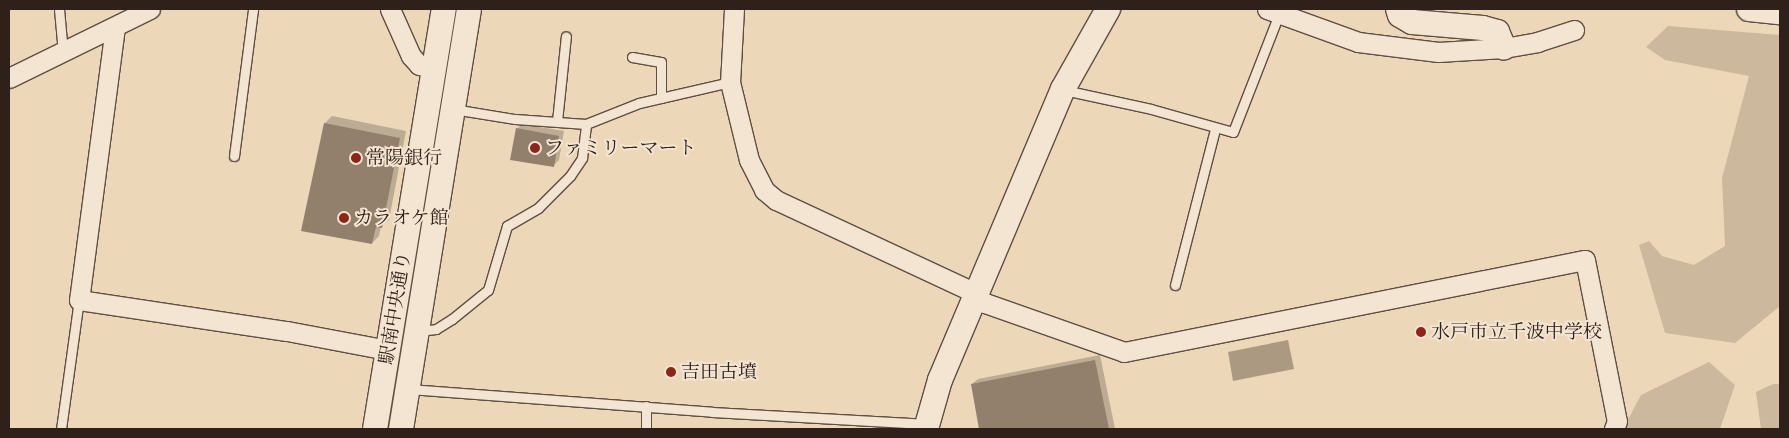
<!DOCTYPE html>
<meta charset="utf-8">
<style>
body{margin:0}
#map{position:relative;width:1789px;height:438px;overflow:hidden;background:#ecd7b8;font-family:"EB Garamond","Noto Serif JP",serif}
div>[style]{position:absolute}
.green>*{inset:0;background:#ccb89d}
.water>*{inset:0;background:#ac9982}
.shadow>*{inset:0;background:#0003}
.building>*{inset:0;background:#927f6c}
.roads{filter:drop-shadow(1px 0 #5f4e42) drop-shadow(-1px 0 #5f4e42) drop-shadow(0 1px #5f4e42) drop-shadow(0 -1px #5f4e42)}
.service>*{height:9px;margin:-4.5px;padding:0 4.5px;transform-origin:4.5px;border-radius:4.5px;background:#f3e5d1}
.minor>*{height:19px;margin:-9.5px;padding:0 9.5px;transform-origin:9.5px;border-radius:9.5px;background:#f3e5d1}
.tertiary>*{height:24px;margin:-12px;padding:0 12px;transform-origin:12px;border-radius:12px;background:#f3e5d1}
.dots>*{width:14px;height:14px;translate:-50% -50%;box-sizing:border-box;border:2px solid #f3e5d1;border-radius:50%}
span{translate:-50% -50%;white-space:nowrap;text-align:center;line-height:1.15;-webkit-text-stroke:4px #f3e5d1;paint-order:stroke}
.poi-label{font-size:19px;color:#30201a}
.left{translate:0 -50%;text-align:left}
.street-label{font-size:19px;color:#30201a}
.frame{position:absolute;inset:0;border:10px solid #30201a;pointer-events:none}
</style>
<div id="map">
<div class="green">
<div style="clip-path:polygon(1668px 26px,1780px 35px,1780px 306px,1735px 343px,1665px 333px,1639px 245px,1649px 241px,1662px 256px,1694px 265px,1725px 246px,1722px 178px,1749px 76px,1665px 60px,1646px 47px)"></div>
<div style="clip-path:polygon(1709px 362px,1735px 385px,1720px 429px,1623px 429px,1641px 395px)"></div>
<div style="clip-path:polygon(1773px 384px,1780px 384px,1780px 429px,1761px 429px,1756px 392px)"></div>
</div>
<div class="water">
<div style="clip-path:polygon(1288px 340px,1294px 369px,1233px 381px,1228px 352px)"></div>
</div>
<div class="shadow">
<div style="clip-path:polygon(332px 116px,406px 131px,389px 220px,381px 226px,379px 236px,372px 243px,325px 123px)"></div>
<div style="clip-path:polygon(522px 124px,564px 131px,559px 160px,553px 166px,517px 129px)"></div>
<div style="clip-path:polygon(1100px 355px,1115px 429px,980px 429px,972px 384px,978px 379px)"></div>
</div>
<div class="building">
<div style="clip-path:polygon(324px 123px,400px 138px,382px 228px,376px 227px,372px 244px,301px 231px)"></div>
<div style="clip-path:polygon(516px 128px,559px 136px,554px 167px,510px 160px)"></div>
<div style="clip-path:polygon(1095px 360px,1109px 429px,979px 429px,971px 384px)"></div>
</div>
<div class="roads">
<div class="service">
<div style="left:59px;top:9px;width:44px;rotate:84.8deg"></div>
<div style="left:632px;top:57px;width:29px;rotate:10deg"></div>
<div style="left:661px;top:62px;width:36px;rotate:90deg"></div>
<div style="left:1064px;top:90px;width:89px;rotate:12.3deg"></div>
<div style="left:1151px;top:109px;width:85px;rotate:15.7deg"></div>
<div style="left:1233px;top:132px;width:127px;rotate:-68.7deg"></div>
<div style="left:453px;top:109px;width:63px;rotate:9.2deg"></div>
<div style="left:515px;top:119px;width:71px;rotate:4deg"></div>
<div style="left:586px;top:124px;width:57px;rotate:-21.6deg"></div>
<div style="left:639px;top:103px;width:93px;rotate:-13deg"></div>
<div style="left:557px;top:121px;width:85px;rotate:-84deg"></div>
<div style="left:234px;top:156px;width:148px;rotate:-82.6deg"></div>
<div style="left:1175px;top:285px;width:161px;rotate:-75.6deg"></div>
<div style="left:418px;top:331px;width:18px;rotate:-6deg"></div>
<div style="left:436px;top:329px;width:19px;rotate:-32deg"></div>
<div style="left:452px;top:319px;width:46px;rotate:-38.9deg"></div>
<div style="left:488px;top:290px;width:67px;rotate:-73.5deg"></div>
<div style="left:507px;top:226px;width:36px;rotate:-30deg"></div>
<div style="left:538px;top:208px;width:45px;rotate:-45deg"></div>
<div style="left:570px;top:176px;width:22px;rotate:-56deg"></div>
<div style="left:582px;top:158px;width:34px;rotate:-83deg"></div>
<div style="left:409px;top:389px;width:304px;rotate:4.3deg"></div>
<div style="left:712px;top:412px;width:215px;rotate:3.2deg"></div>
<div style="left:646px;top:406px;width:23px;rotate:90deg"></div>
<div style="left:61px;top:429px;width:130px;rotate:-82.1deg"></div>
</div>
<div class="minor">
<div style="left:390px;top:9px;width:51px;rotate:65.9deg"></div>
<div style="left:411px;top:56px;width:12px;rotate:48deg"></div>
<div style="left:419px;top:65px;width:16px;rotate:11deg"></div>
<div style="left:734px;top:9px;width:73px;rotate:93.1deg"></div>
<div style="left:730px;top:82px;width:80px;rotate:76.3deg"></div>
<div style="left:749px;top:160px;width:34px;rotate:63deg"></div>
<div style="left:764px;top:190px;width:16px;rotate:40deg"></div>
<div style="left:776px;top:200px;width:211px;rotate:25deg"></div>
<div style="left:967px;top:289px;width:23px;rotate:38deg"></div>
<div style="left:985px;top:303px;width:147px;rotate:19.4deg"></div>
<div style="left:1124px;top:352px;width:470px;rotate:-11.3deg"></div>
<div style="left:1585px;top:260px;width:164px;rotate:78.8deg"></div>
<div style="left:1617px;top:421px;width:9px;rotate:111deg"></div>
<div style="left:1267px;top:9px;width:97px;rotate:19.9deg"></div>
<div style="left:1358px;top:42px;width:81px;rotate:7.1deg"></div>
<div style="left:1438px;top:52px;width:66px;rotate:-3.5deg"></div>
<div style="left:1504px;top:48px;width:34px;rotate:-10deg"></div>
<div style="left:1537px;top:42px;width:39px;rotate:-18deg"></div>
<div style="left:115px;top:27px;width:275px;rotate:97.5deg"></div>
<div style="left:79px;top:300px;width:210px;rotate:8.5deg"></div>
<div style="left:287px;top:331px;width:103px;rotate:10.7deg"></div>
<div style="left:9px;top:78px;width:157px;rotate:-26.1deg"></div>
</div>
<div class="tertiary">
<div style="left:1398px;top:9px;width:6px;rotate:72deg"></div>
<div style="left:1400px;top:15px;width:14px;rotate:30deg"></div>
<div style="left:1412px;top:22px;width:71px;rotate:4.8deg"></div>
<div style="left:1483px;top:28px;width:15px;rotate:16deg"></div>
<div style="left:1497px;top:32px;width:17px;rotate:66deg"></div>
<div style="left:1749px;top:9px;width:31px;rotate:6deg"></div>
<div style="left:375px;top:429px;width:426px;rotate:-80.7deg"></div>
<div style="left:401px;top:429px;width:425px;rotate:-80.8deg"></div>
<div style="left:926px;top:429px;width:51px;rotate:-74.1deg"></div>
<div style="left:940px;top:380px;width:316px;rotate:-67.1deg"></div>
<div style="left:1063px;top:89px;width:92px;rotate:-60.6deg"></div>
</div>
</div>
<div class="dots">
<div style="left:535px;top:148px;background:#8f2418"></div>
<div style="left:356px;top:158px;background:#8f2418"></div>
<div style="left:344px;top:218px;background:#8f2418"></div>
<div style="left:1421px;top:332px;background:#8f2418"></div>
<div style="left:671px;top:372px;background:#8f2418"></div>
</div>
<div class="poi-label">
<span class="left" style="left:545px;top:148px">ファミリーマート</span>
<span class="left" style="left:366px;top:158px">常陽銀行</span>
<span class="left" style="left:354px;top:218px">カラオケ館</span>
<span class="left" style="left:1431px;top:332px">水戸市立千波中学校</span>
<span class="left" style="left:681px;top:372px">吉田古墳</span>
</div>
<div class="street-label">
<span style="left:395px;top:308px;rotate:-81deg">駅南中央通り</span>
</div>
<div class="frame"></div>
</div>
